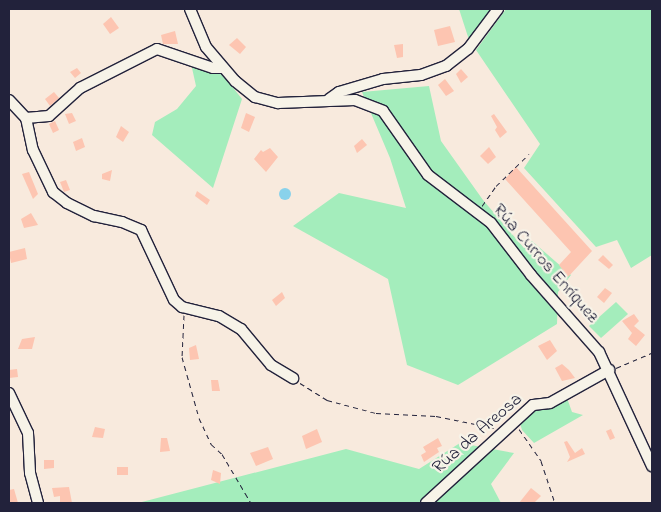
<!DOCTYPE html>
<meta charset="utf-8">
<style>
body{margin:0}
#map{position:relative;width:661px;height:512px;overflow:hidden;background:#f8eadd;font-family:"Indie Flower",sans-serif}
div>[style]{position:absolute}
.green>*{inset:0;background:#a4edbc}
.water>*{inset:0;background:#89d2eb}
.round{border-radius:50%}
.building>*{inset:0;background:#fdc5b1}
.path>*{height:1px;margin-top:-0.5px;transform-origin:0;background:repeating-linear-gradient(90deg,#22223b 0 5px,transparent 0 9px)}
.roads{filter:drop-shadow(1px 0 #22223b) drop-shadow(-1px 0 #22223b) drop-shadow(0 1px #22223b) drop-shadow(0 -1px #22223b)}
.minor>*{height:10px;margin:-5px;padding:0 5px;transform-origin:5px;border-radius:5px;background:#f7f3e8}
span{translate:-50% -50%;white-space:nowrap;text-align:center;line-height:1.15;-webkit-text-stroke:4.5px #f7f3e8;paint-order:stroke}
.street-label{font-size:18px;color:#22223b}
.frame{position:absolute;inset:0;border:10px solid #22223b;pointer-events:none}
</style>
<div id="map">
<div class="green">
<div style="clip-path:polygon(459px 9px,496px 9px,470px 43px)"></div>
<div style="clip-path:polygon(506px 9px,652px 9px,652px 255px,631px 268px,617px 240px,596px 247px,524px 168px,540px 144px,476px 50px)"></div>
<div style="clip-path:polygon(196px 64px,223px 75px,242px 99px,213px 188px,152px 135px,155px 122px,177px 109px,196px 86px,192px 68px)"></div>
<div style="clip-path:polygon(429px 86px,441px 141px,483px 200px,524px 248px,532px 241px,571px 275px,558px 292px,557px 324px,458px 385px,407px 365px,388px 279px,293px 226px,339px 193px,406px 208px,390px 158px,362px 92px)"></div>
<div style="clip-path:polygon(616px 302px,628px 314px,601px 338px,589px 326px)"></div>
<div style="clip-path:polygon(567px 398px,572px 412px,583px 415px,534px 443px,522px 430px,519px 420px,534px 408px)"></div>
<div style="clip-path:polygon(460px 443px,514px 453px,491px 484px,501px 503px,138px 503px,346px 449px,419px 469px)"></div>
</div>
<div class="water">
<div class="round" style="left:279px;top:188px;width:12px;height:12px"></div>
</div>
<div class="building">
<div style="clip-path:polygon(111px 17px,119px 28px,110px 34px,103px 24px)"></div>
<div style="clip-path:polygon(450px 26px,455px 42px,438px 46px,434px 30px)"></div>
<div style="clip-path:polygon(175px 31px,178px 44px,163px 44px,161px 35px)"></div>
<div style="clip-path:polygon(237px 38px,246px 47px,240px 54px,229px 45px)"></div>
<div style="clip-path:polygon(403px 44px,403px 57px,397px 58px,394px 45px)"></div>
<div style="clip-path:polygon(77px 68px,81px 73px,75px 78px,70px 72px)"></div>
<div style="clip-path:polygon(461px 69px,468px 77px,461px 83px,456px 74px)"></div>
<div style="clip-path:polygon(445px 79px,454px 91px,446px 96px,438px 85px)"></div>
<div style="clip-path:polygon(54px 92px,59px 98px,50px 106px,45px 99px)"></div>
<div style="clip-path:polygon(72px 113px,76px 121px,69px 124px,65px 114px)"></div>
<div style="clip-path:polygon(246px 113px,255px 117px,249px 132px,241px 128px)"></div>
<div style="clip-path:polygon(494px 114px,507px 132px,500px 138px,495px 130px,497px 127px,491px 116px)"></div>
<div style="clip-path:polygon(55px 121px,59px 130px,53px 133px,49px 124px)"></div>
<div style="clip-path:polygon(121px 126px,129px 132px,123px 142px,116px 137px)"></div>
<div style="clip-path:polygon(82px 138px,85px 147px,76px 151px,73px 142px)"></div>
<div style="clip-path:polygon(362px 139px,367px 145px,357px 153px,354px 146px)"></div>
<div style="clip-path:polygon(489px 147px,496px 157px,488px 164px,480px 156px)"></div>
<div style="clip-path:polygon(270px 148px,278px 157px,266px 172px,254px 159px,261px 150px,263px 152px)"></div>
<div style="clip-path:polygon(516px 167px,592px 251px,568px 277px,559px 265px,571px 252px,505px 179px)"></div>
<div style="clip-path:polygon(112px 170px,110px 181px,102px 179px,102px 174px)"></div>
<div style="clip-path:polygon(29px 172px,38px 194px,33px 199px,22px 174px)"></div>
<div style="clip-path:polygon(66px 180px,70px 190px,64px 192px,60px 182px)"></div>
<div style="clip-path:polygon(197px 191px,210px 200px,207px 205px,195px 196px)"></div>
<div style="clip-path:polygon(31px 213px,38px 225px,24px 228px,21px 219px)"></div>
<div style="clip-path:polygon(25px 248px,27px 259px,11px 263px,9px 252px)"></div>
<div style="clip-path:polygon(603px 255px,613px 265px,609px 269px,598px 260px)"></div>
<div style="clip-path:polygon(605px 288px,612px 293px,604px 303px,597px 297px)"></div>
<div style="clip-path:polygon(282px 292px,285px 298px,276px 306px,272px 300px)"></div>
<div style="clip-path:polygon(634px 314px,639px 321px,634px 326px,645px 335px,636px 346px,628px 339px,632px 333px,622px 321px)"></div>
<div style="clip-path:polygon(35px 337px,32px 349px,18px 349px,22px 339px)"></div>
<div style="clip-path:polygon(550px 340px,557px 351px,547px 360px,538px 346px)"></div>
<div style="clip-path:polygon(196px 345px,199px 359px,190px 360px,189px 348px)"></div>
<div style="clip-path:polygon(562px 364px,569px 370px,575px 378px,562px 381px,555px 368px)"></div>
<div style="clip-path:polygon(17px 369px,18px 377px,9px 378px,9px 370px)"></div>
<div style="clip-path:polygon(211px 380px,218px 380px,220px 391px,212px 391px)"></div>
<div style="clip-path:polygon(95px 427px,105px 429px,103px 438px,92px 437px)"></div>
<div style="clip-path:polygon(317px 429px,322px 442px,306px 449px,302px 436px)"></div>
<div style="clip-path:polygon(611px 429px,615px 438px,610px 440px,606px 431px)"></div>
<div style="clip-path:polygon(161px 438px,167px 438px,170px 451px,160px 452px)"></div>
<div style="clip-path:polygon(438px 438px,442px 446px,437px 448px,439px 452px,424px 462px,421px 455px,426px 452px,423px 447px)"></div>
<div style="clip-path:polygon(567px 441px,575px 453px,582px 448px,585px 454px,567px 462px,570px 457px,564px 442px)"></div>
<div style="clip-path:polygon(268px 447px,273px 459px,256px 466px,250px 453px)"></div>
<div style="clip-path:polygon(44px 460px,54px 460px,54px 468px,44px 469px)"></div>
<div style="clip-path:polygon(117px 467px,128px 467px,128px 475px,117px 475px)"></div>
<div style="clip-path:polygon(213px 470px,221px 473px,220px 484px,211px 480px)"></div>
<div style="clip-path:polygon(69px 487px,72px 503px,60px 503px,60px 496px,54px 497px,52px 488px)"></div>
<div style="clip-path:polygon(531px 488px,541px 496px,534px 503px,519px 503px)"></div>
<div style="clip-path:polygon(14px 489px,18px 503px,9px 503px,9px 490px)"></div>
</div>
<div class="path">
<div style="left:482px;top:206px;width:24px;rotate:-55deg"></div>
<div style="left:496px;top:186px;width:46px;rotate:-44.1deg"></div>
<div style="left:184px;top:315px;width:42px;rotate:92.7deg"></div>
<div style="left:182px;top:357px;width:63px;rotate:74.4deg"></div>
<div style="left:199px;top:418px;width:29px;rotate:65deg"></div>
<div style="left:211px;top:444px;width:15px;rotate:42deg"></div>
<div style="left:222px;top:454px;width:57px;rotate:59.4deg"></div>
<div style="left:616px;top:368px;width:39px;rotate:-23deg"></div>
<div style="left:300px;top:383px;width:32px;rotate:32deg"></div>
<div style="left:327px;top:400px;width:51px;rotate:14.9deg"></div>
<div style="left:376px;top:413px;width:60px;rotate:2.9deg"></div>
<div style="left:436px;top:416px;width:60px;rotate:11.5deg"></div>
<div style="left:519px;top:429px;width:39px;rotate:55deg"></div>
<div style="left:541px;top:461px;width:44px;rotate:71.6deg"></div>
</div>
<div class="roads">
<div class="minor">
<div style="left:190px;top:9px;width:41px;rotate:67.2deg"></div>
<div style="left:206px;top:47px;width:45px;rotate:49.5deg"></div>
<div style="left:235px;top:81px;width:26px;rotate:39deg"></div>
<div style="left:255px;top:97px;width:24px;rotate:15deg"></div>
<div style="left:278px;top:103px;width:77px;rotate:-2.2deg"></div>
<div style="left:355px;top:100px;width:30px;rotate:21deg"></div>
<div style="left:383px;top:111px;width:78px;rotate:54.9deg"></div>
<div style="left:428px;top:175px;width:79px;rotate:37.3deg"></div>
<div style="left:491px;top:223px;width:66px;rotate:52.4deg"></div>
<div style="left:531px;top:275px;width:103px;rotate:48.6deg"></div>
<div style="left:599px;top:352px;width:126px;rotate:65.1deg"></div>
<div style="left:329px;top:99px;width:12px;rotate:-35deg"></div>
<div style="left:339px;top:92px;width:46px;rotate:-16.5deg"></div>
<div style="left:383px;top:79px;width:38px;rotate:-6deg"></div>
<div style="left:421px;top:75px;width:27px;rotate:-20deg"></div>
<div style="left:446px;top:66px;width:28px;rotate:-38deg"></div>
<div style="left:468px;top:49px;width:50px;rotate:-53.1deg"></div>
<div style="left:9px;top:100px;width:25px;rotate:47deg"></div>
<div style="left:26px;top:118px;width:23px;rotate:-5deg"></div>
<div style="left:49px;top:116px;width:42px;rotate:-42.1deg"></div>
<div style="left:80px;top:88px;width:86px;rotate:-26.9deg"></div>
<div style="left:157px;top:49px;width:59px;rotate:18.7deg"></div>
<div style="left:213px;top:68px;width:10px"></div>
<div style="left:26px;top:118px;width:33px;rotate:78deg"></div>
<div style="left:33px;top:150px;width:47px;rotate:64.5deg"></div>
<div style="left:53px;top:192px;width:18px;rotate:38deg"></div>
<div style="left:67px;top:203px;width:30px;rotate:26deg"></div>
<div style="left:94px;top:216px;width:29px;rotate:12deg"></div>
<div style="left:122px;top:222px;width:21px;rotate:23deg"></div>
<div style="left:141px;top:230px;width:77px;rotate:64.8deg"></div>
<div style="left:174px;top:300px;width:11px;rotate:41deg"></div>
<div style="left:182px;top:307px;width:38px;rotate:14deg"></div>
<div style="left:219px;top:316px;width:26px;rotate:31deg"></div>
<div style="left:241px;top:329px;width:47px;rotate:50.2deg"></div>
<div style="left:271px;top:365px;width:26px;rotate:31deg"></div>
<div style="left:9px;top:393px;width:44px;rotate:64.6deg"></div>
<div style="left:28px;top:433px;width:40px;rotate:87.1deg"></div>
<div style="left:30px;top:473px;width:31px;rotate:75deg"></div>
<div style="left:426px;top:503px;width:145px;rotate:-42.5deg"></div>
<div style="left:533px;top:405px;width:17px;rotate:-7deg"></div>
<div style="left:550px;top:403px;width:68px;rotate:-29.2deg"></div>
</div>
</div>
<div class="street-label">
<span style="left:545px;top:264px;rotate:49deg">Rúa Curros Enríquez</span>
<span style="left:478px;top:434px;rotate:-41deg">Rúa da Areosa</span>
</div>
<div class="frame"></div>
</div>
